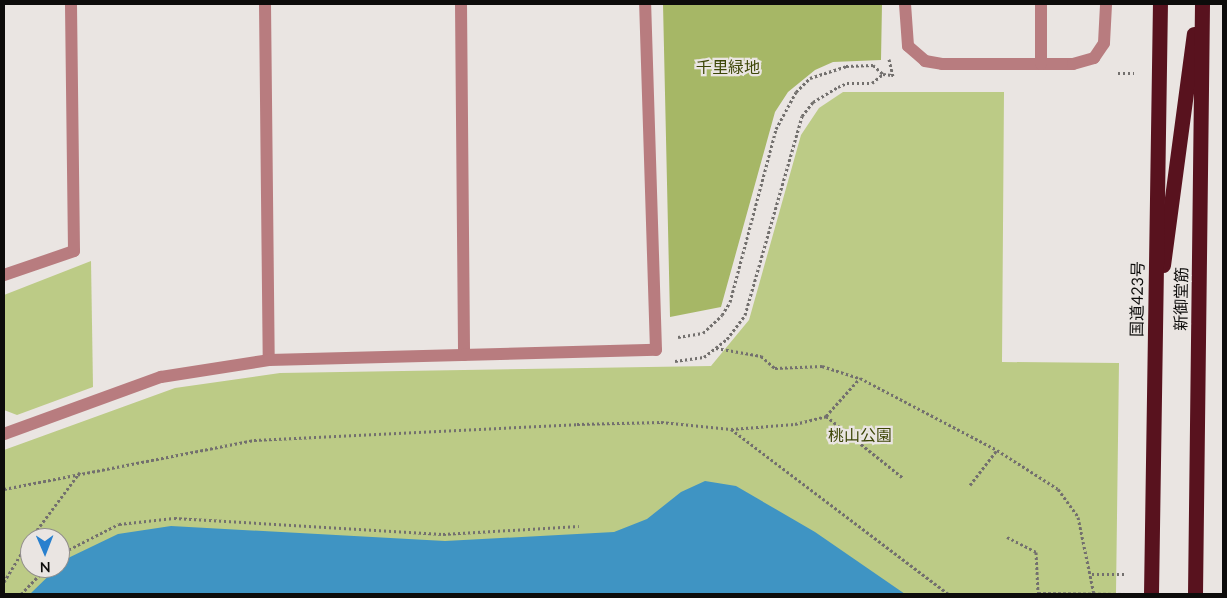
<!DOCTYPE html>
<meta charset="utf-8">
<style>
body{margin:0}
#map{position:relative;width:1227px;height:598px;overflow:hidden;background:#eae5e2;font-family:Lato,"Noto Sans JP",sans-serif}
div>[style]{position:absolute}
.green>*{inset:0;background:#bccb86}
.forest>*{inset:0;background:#a6b766}
.water>*{inset:0;background:#3f94c3}
.path>*{height:3px;margin-top:-1.5px;transform-origin:0;background:repeating-linear-gradient(90deg,#73706e 0 2.5px,transparent 0 5px)}
.minor>*{height:12px;margin:-6px;padding:0 6px;transform-origin:6px;border-radius:6px;background:#b87c7f}
.highway>*{height:15px;margin:-7.5px;padding:0 7.5px;transform-origin:7.5px;border-radius:7.5px;background:#58121e}
span{translate:-50% -50%;white-space:nowrap;text-align:center;line-height:1.15;-webkit-text-stroke:4.5px #eae5e2;paint-order:stroke}
.park-label{font-size:16px;color:#3d4607}
.street-label{font-size:16px;color:#0d0c0b}
.frame{position:absolute;inset:0;border:5px solid #0d0c0b;pointer-events:none}
.north{position:absolute;left:20px;top:528px;width:50px;height:50px;box-sizing:border-box;background:#eae5e2;border:1px solid #928e8c;border-radius:50%;rotate:179deg;font-size:14px;font-weight:700;line-height:20px;text-align:center;color:#0d0c0b}
.north::after{content:'';display:block;margin:auto;width:18px;height:22px;background:#2980ce;clip-path:polygon(50% 0,100% 100%,50% 72%,0 100%)}
</style>
<div id="map">
<div class="green">
<div style="clip-path:polygon(evenodd,843px 92px,1004px 92px,1002px 362px,1119px 363px,1116px 594px,4px 594px,4px 450px,175px 388px,280px 373px,711px 366px,749px 320px,801px 135px,819px 108px,843px 92px,30px 538px,60px 538px,60px 568px,30px 568px,30px 538px)"></div>
<div style="clip-path:polygon(91px 261px,93px 387px,17px 415px,4px 410px,4px 295px)"></div>
</div>
<div class="forest">
<div style="clip-path:polygon(663px 4px,882px 4px,881px 60px,833px 62px,815px 70px,788px 92px,775px 112px,721px 307px,670px 317px)"></div>
</div>
<div class="water">
<div style="clip-path:polygon(705px 481px,736px 486px,815px 532px,905px 594px,30px 594px,66px 559px,118px 534px,171px 526px,445px 541px,614px 532px,647px 519px,681px 492px)"></div>
</div>
<div class="path">
<div style="left:889px;top:59px;width:18px;rotate:77deg"></div>
<div style="left:1118px;top:73px;width:16px"></div>
<div style="left:678px;top:337px;width:25px;rotate:-9deg"></div>
<div style="left:703px;top:333px;width:26px;rotate:-43deg"></div>
<div style="left:722px;top:315px;width:15px;rotate:-58deg"></div>
<div style="left:730px;top:302px;width:179px;rotate:-75.1deg"></div>
<div style="left:776px;top:129px;width:42px;rotate:-61.6deg"></div>
<div style="left:796px;top:92px;width:20px;rotate:-45deg"></div>
<div style="left:810px;top:78px;width:38px;rotate:-18deg"></div>
<div style="left:846px;top:66px;width:27px;rotate:-2deg"></div>
<div style="left:873px;top:65px;width:13px;rotate:42deg"></div>
<div style="left:883px;top:74px;width:9px;rotate:6deg"></div>
<div style="left:716px;top:348px;width:46px;rotate:10.1deg"></div>
<div style="left:761px;top:356px;width:18px;rotate:41deg"></div>
<div style="left:775px;top:368px;width:47px;rotate:-2.4deg"></div>
<div style="left:822px;top:366px;width:40px;rotate:18deg"></div>
<div style="left:860px;top:378px;width:155px;rotate:27.7deg"></div>
<div style="left:997px;top:450px;width:72px;rotate:32.6deg"></div>
<div style="left:1058px;top:489px;width:34px;rotate:54deg"></div>
<div style="left:1078px;top:517px;width:79px;rotate:78.3deg"></div>
<div style="left:675px;top:361px;width:29px;rotate:-8deg"></div>
<div style="left:704px;top:357px;width:29px;rotate:-38deg"></div>
<div style="left:727px;top:339px;width:30px;rotate:-53deg"></div>
<div style="left:745px;top:315px;width:207px;rotate:-74deg"></div>
<div style="left:802px;top:116px;width:18px;rotate:-52deg"></div>
<div style="left:813px;top:102px;width:29px;rotate:-31deg"></div>
<div style="left:838px;top:87px;width:10px;rotate:-24deg"></div>
<div style="left:847px;top:83px;width:25px"></div>
<div style="left:872px;top:83px;width:14px;rotate:-39deg"></div>
<div style="left:826px;top:416px;width:99px;rotate:38.8deg"></div>
<div style="left:731px;top:429px;width:273px;rotate:37.2deg"></div>
<div style="left:970px;top:485px;width:44px;rotate:-52.4deg"></div>
<div style="left:4px;top:489px;width:255px;rotate:-11.1deg"></div>
<div style="left:254px;top:440px;width:323px;rotate:-2.8deg"></div>
<div style="left:577px;top:424px;width:84px;rotate:-1.4deg"></div>
<div style="left:661px;top:422px;width:70px;rotate:5.7deg"></div>
<div style="left:731px;top:429px;width:64px;rotate:-4.5deg"></div>
<div style="left:795px;top:424px;width:32px;rotate:-14deg"></div>
<div style="left:826px;top:416px;width:51px;rotate:-48.2deg"></div>
<div style="left:1007px;top:537px;width:33px;rotate:27deg"></div>
<div style="left:1036px;top:552px;width:41px;rotate:87.2deg"></div>
<div style="left:1038px;top:593px;width:88px;rotate:0.7deg"></div>
<div style="left:31px;top:538px;width:82px;rotate:-53.4deg"></div>
<div style="left:60px;top:554px;width:66px;rotate:-27deg"></div>
<div style="left:119px;top:524px;width:55px;rotate:-6.2deg"></div>
<div style="left:174px;top:518px;width:269px;rotate:3.4deg"></div>
<div style="left:443px;top:534px;width:136px;rotate:-3.4deg"></div>
<div style="left:1092px;top:574px;width:33px"></div>
<div style="left:4px;top:582px;width:50px;rotate:-58.8deg"></div>
<div style="left:21px;top:594px;width:36px;rotate:-46deg"></div>
</div>
<div class="minor">
<div style="left:265px;top:4px;width:356px;rotate:89.4deg"></div>
<div style="left:461px;top:4px;width:351px;rotate:89.5deg"></div>
<div style="left:905px;top:4px;width:42px;rotate:85.9deg"></div>
<div style="left:908px;top:46px;width:23px;rotate:41deg"></div>
<div style="left:925px;top:61px;width:17px;rotate:10deg"></div>
<div style="left:942px;top:64px;width:131px"></div>
<div style="left:1073px;top:64px;width:22px;rotate:-16deg"></div>
<div style="left:1094px;top:58px;width:18px;rotate:-56deg"></div>
<div style="left:1104px;top:43px;width:39px;rotate:-87deg"></div>
<div style="left:1041px;top:4px;width:60px;rotate:90deg"></div>
<div style="left:4px;top:275px;width:74px;rotate:-18.9deg"></div>
<div style="left:74px;top:251px;width:247px;rotate:-90.7deg"></div>
<div style="left:4px;top:434px;width:167px;rotate:-20deg"></div>
<div style="left:161px;top:377px;width:109px;rotate:-8.9deg"></div>
<div style="left:269px;top:360px;width:387px;rotate:-1.5deg"></div>
<div style="left:656px;top:350px;width:346px;rotate:-91.8deg"></div>
</div>
<div class="highway">
<div style="left:1163px;top:265px;width:233px;rotate:-82.4deg"></div>
<div style="left:1151px;top:594px;width:590px;rotate:-89.13deg"></div>
<div style="left:1195px;top:594px;width:590px;rotate:-89.32deg"></div>
</div>
<div class="park-label">
<span style="left:728px;top:67px">千里緑地</span>
<span style="left:860px;top:435px">桃山公園</span>
</div>
<div class="street-label">
<span style="left:1137px;top:299px;rotate:-89deg">国道423号</span>
<span style="left:1181px;top:299px;rotate:-89deg">新御堂筋</span>
</div>
<div class="frame"></div>
<div class="north">N</div>
</div>
